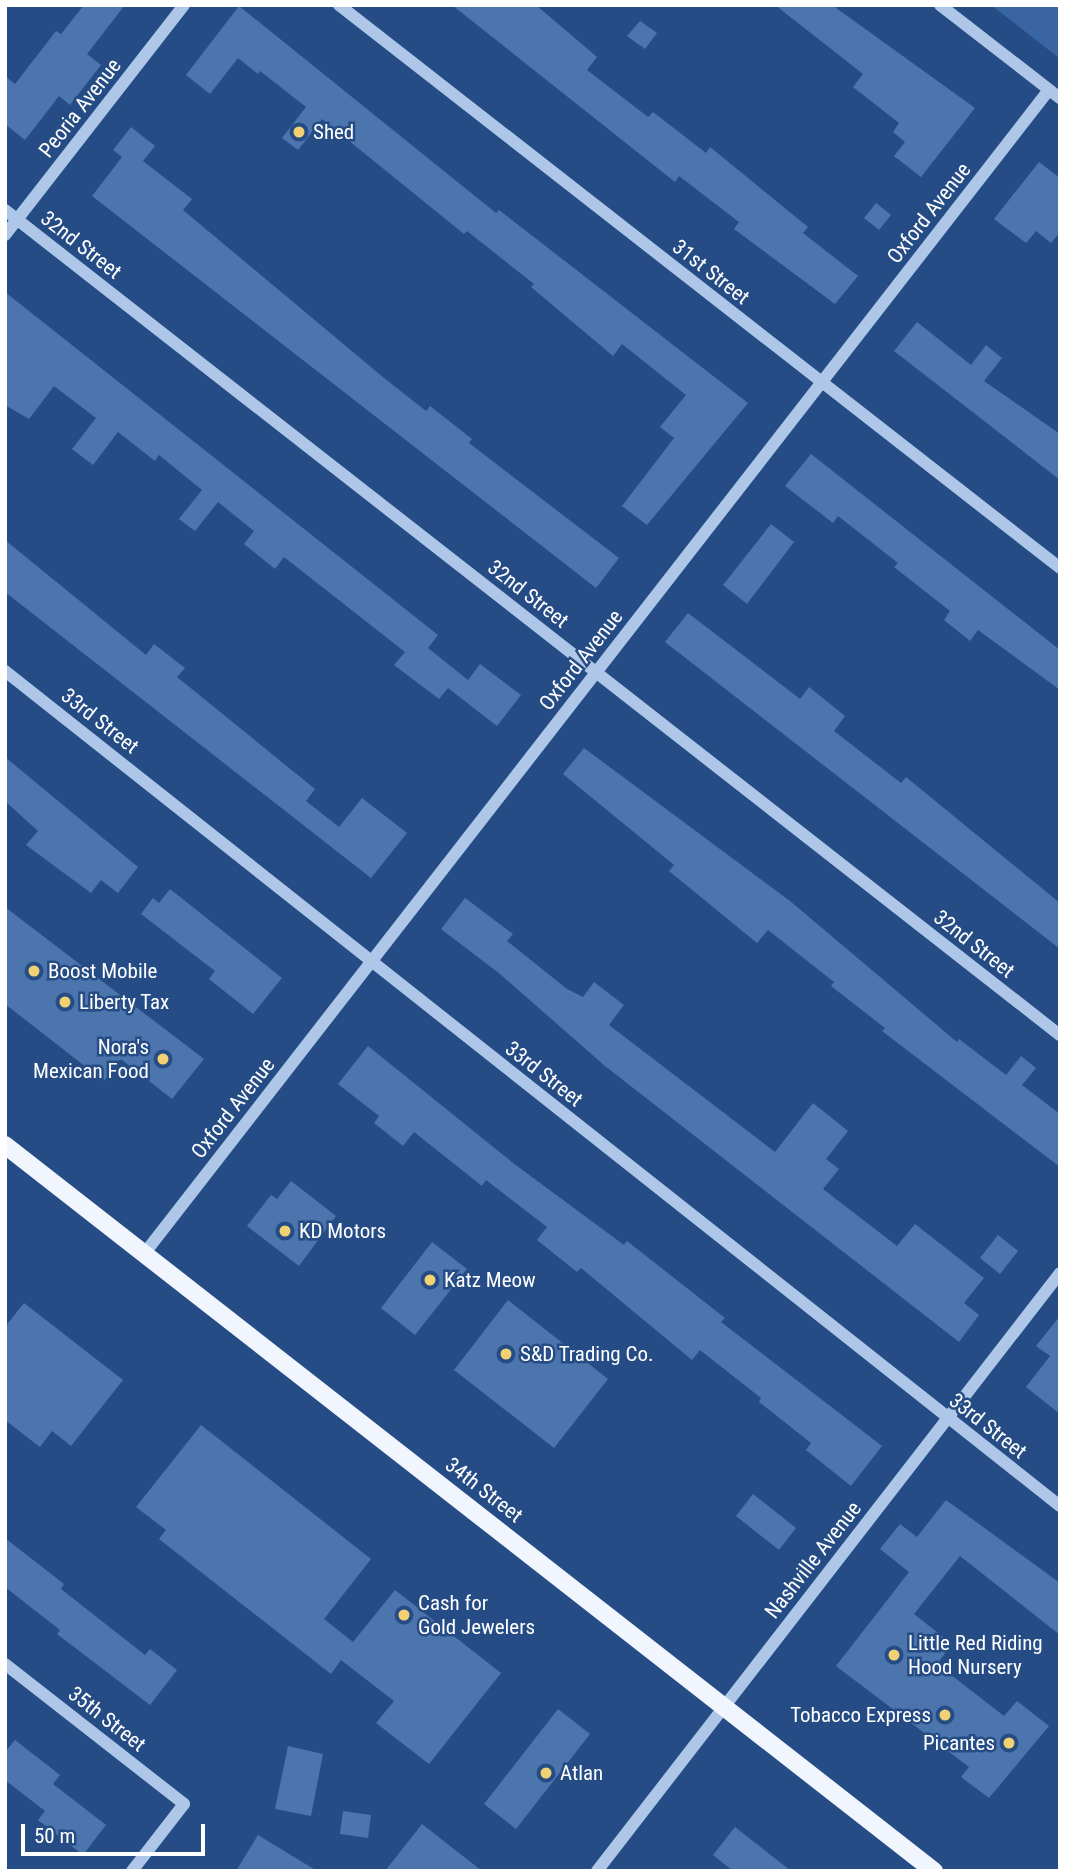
<!DOCTYPE html>
<style>
body{margin:0}
#map{position:relative;width:1065px;height:1876px;overflow:hidden;background:#254c85;font-family:"Roboto Condensed",sans-serif}
div>[style]{position:absolute}
.green>*{inset:0;background:#3965a2}
.building>*{inset:0;background:#4d75ad}
.minor>*{height:12px;margin:-6px;padding:0 6px;transform-origin:6px;border-radius:6px;background:#aec7e8}
.major>*{height:18px;margin:-9px;padding:0 9px;transform-origin:9px;border-radius:9px;background:#f1f5fe}
.dots>*{width:19px;height:19px;translate:-50% -50%;box-sizing:border-box;border:4px solid #254c85;border-radius:50%}
span{translate:-50% -50%;white-space:nowrap;text-align:center;line-height:1.15;-webkit-text-stroke:5px #254c85;paint-order:stroke}
.street-label{font-size:21px;color:#fff}
.poi-label{font-size:21px;color:#fff}
.left{translate:0 -50%;text-align:left}
.right{translate:-100% -50%;text-align:right}
.frame{position:absolute;inset:0;border:7px solid #fff;pointer-events:none}
.scale{position:absolute;left:21px;top:1824px;width:184px;height:32px;box-sizing:border-box;border:4px solid #fff;border-top:0;padding-left:9px;font-size:21px;line-height:24px;white-space:nowrap;color:#fff;-webkit-text-stroke:5px #254c85;paint-order:stroke}
</style>
<div id="map">
<div class="green">
<div style="clip-path:polygon(991px 5px,1060px 5px,1060px 59px,1045px 47px)"></div>
</div>
<div class="building">
<div style="clip-path:polygon(84px 5px,125px 5px,87px 54px,101px 65px,70px 105px,59px 96px,25px 140px,5px 124px,5px 76px,15px 84px,56px 31px,61px 34px)"></div>
<div style="clip-path:polygon(452px 5px,536px 5px,597px 57px,587px 70px,648px 117px,653px 112px,706px 153px,710px 147px,808px 227px,803px 233px,858px 276px,835px 304px,734px 229px,739px 222px,679px 176px,675px 182px)"></div>
<div style="clip-path:polygon(775px 5px,832px 5px,975px 108px,921px 177px,894px 156px,905px 142px,893px 132px,899px 123px,853px 87px,863px 74px)"></div>
<div style="clip-path:polygon(239px 6px,496px 213px,499px 210px,748px 403px,647px 525px,622px 506px,674px 438px,660px 427px,686px 395px,622px 344px,613px 356px,531px 287px,534px 284px,467px 231px,464px 234px,322px 119px,298px 150px,282px 138px,306px 107px,260px 71px,258px 74px,238px 58px,210px 94px,186px 75px)"></div>
<div style="clip-path:polygon(640px 21px,657px 33px,645px 49px,627px 36px)"></div>
<div style="clip-path:polygon(131px 127px,155px 146px,143px 161px,192px 199px,183px 210px,384px 378px,426px 411px,430px 406px,472px 439px,469px 443px,619px 558px,596px 588px,92px 196px,122px 157px,113px 150px)"></div>
<div style="clip-path:polygon(1039px 162px,1060px 178px,1060px 232px,1051px 243px,1036px 231px,1026px 243px,994px 219px)"></div>
<div style="clip-path:polygon(876px 203px,891px 215px,879px 230px,864px 218px)"></div>
<div style="clip-path:polygon(5px 292px,438px 635px,428px 648px,468px 680px,480px 664px,521px 695px,497px 726px,448px 688px,439px 699px,394px 665px,405px 652px,284px 557px,275px 569px,244px 544px,254px 531px,218px 502px,195px 531px,179px 519px,202px 490px,159px 455px,155px 461px,118px 432px,93px 465px,72px 449px,96px 418px,54px 386px,29px 419px,5px 405px)"></div>
<div style="clip-path:polygon(917px 322px,971px 365px,986px 345px,1002px 358px,984px 381px,1060px 434px,1060px 480px,894px 351px)"></div>
<div style="clip-path:polygon(811px 454px,1060px 650px,1060px 690px,978px 630px,970px 641px,944px 620px,950px 611px,894px 567px,898px 563px,838px 516px,833px 523px,785px 486px)"></div>
<div style="clip-path:polygon(771px 524px,794px 542px,747px 604px,723px 585px)"></div>
<div style="clip-path:polygon(5px 540px,146px 655px,154px 644px,185px 668px,177px 677px,315px 789px,306px 801px,339px 827px,362px 798px,407px 833px,371px 878px,5px 592px)"></div>
<div style="clip-path:polygon(688px 613px,800px 699px,809px 687px,845px 716px,834px 731px,901px 783px,906px 777px,1060px 903px,1060px 949px,665px 642px)"></div>
<div style="clip-path:polygon(584px 748px,790px 901px,957px 1042px,959px 1039px,1006px 1075px,1021px 1056px,1036px 1068px,1022px 1085px,1060px 1114px,1060px 1167px,882px 1031px,885px 1028px,831px 986px,834px 982px,768px 930px,757px 943px,669px 871px,674px 865px,563px 774px)"></div>
<div style="clip-path:polygon(5px 757px,138px 867px,118px 893px,101px 880px,91px 893px,26px 845px,38px 831px,5px 801px)"></div>
<div style="clip-path:polygon(170px 889px,282px 978px,253px 1014px,209px 979px,215px 971px,141px 914px,153px 898px,159px 903px)"></div>
<div style="clip-path:polygon(465px 898px,513px 934px,507px 941px,567px 989px,583px 997px,594px 982px,624px 1005px,609px 1025px,775px 1152px,813px 1103px,848px 1131px,826px 1159px,839px 1169px,823px 1189px,897px 1246px,915px 1224px,984px 1278px,964px 1303px,979px 1315px,959px 1342px,605px 1066px,500px 974px,441px 929px)"></div>
<div style="clip-path:polygon(5px 907px,204px 1059px,172px 1099px,121px 1059px,104px 1081px,5px 1004px)"></div>
<div style="clip-path:polygon(368px 1046px,513px 1163px,624px 1245px,627px 1241px,725px 1318px,721px 1322px,882px 1446px,851px 1486px,806px 1450px,811px 1443px,759px 1402px,761px 1398px,700px 1350px,692px 1360px,581px 1268px,577px 1272px,537px 1240px,547px 1227px,486px 1180px,482px 1186px,414px 1132px,403px 1146px,374px 1123px,379px 1116px,338px 1084px)"></div>
<div style="clip-path:polygon(291px 1181px,336px 1216px,299px 1266px,247px 1226px,271px 1195px,277px 1199px)"></div>
<div style="clip-path:polygon(998px 1235px,1018px 1251px,1000px 1274px,980px 1258px)"></div>
<div style="clip-path:polygon(432px 1242px,467px 1269px,415px 1335px,381px 1308px)"></div>
<div style="clip-path:polygon(508px 1300px,608px 1379px,554px 1448px,454px 1370px)"></div>
<div style="clip-path:polygon(24px 1303px,123px 1380px,71px 1446px,52px 1431px,40px 1447px,5px 1420px,5px 1327px)"></div>
<div style="clip-path:polygon(1060px 1316px,1060px 1414px,1026px 1387px,1050px 1356px,1036px 1346px)"></div>
<div style="clip-path:polygon(201px 1425px,371px 1559px,324px 1619px,353px 1642px,395px 1590px,501px 1673px,429px 1764px,376px 1723px,394px 1701px,341px 1660px,331px 1674px,159px 1539px,166px 1530px,136px 1507px)"></div>
<div style="clip-path:polygon(753px 1494px,796px 1528px,779px 1550px,736px 1516px)"></div>
<div style="clip-path:polygon(946px 1500px,1060px 1583px,1060px 1635px,960px 1556px,914px 1614px,952px 1644px,937px 1664px,1004px 1716px,1017px 1701px,1049px 1726px,989px 1798px,961px 1777px,969px 1767px,836px 1666px,909px 1572px,880px 1549px,900px 1524px,917px 1537px)"></div>
<div style="clip-path:polygon(5px 1538px,64px 1584px,61px 1589px,145px 1655px,150px 1649px,177px 1670px,150px 1705px,57px 1634px,60px 1630px,5px 1587px)"></div>
<div style="clip-path:polygon(558px 1709px,590px 1734px,516px 1829px,484px 1804px)"></div>
<div style="clip-path:polygon(15px 1740px,60px 1775px,53px 1784px,106px 1825px,83px 1855px,38px 1820px,45px 1811px,5px 1780px,5px 1752px)"></div>
<div style="clip-path:polygon(288px 1746px,323px 1754px,311px 1816px,275px 1809px)"></div>
<div style="clip-path:polygon(343px 1811px,371px 1815px,368px 1838px,340px 1834px)"></div>
<div style="clip-path:polygon(422px 1824px,482px 1871px,385px 1871px)"></div>
<div style="clip-path:polygon(735px 1827px,791px 1871px,733px 1871px,713px 1855px)"></div>
<div style="clip-path:polygon(258px 1835px,317px 1871px,236px 1871px)"></div>
</div>
<div class="minor">
<div style="left:339px;top:5px;width:915px;rotate:37.98deg"></div>
<div style="left:940px;top:5px;width:152px;rotate:37.8deg"></div>
<div style="left:5px;top:210px;width:1339px;rotate:38.03deg"></div>
<div style="left:5px;top:235px;width:291px;rotate:-52.1deg"></div>
<div style="left:5px;top:671px;width:1345px;rotate:38.36deg"></div>
<div style="left:144px;top:1254px;width:1474px;rotate:-52.14deg"></div>
<div style="left:5px;top:1664px;width:227px;rotate:38deg"></div>
<div style="left:184px;top:1804px;width:85px;rotate:127.8deg"></div>
<div style="left:597px;top:1871px;width:756px;rotate:-52.25deg"></div>
</div>
<div class="major">
<div style="left:5px;top:1145px;width:1179px;rotate:38.01deg"></div>
</div>
<div class="dots">
<div style="left:299px;top:132px;background:#f2d172"></div>
<div style="left:34px;top:971px;background:#f2d172"></div>
<div style="left:65px;top:1002px;background:#f2d172"></div>
<div style="left:163px;top:1059px;background:#f2d172"></div>
<div style="left:285px;top:1231px;background:#f2d172"></div>
<div style="left:430px;top:1280px;background:#f2d172"></div>
<div style="left:506px;top:1354px;background:#f2d172"></div>
<div style="left:404px;top:1615px;background:#f2d172"></div>
<div style="left:894px;top:1655px;background:#f2d172"></div>
<div style="left:945px;top:1715px;background:#f2d172"></div>
<div style="left:1009px;top:1743px;background:#f2d172"></div>
<div style="left:546px;top:1773px;background:#f2d172"></div>
</div>
<div class="street-label">
<span style="left:80px;top:108px;rotate:-52deg">Peoria Avenue</span>
<span style="left:929px;top:213px;rotate:-52deg">Oxford Avenue</span>
<span style="left:81px;top:245px;rotate:38deg">32nd Street</span>
<span style="left:711px;top:272px;rotate:38deg">31st Street</span>
<span style="left:528px;top:594px;rotate:38deg">32nd Street</span>
<span style="left:581px;top:660px;rotate:-52deg">Oxford Avenue</span>
<span style="left:100px;top:721px;rotate:38deg">33rd Street</span>
<span style="left:974px;top:944px;rotate:38deg">32nd Street</span>
<span style="left:544px;top:1074px;rotate:38deg">33rd Street</span>
<span style="left:233px;top:1108px;rotate:-52deg">Oxford Avenue</span>
<span style="left:988px;top:1426px;rotate:38deg">33rd Street</span>
<span style="left:484px;top:1490px;rotate:38deg">34th Street</span>
<span style="left:813px;top:1560px;rotate:-52deg">Nashville Avenue</span>
<span style="left:107px;top:1719px;rotate:38deg">35th Street</span>
</div>
<div class="poi-label">
<span class="left" style="left:313px;top:132px">Shed</span>
<span class="left" style="left:48px;top:971px">Boost Mobile</span>
<span class="left" style="left:79px;top:1002px">Liberty Tax</span>
<span class="right" style="left:149px;top:1059px">Nora's<br>Mexican Food</span>
<span class="left" style="left:299px;top:1231px">KD Motors</span>
<span class="left" style="left:444px;top:1280px">Katz Meow</span>
<span class="left" style="left:520px;top:1354px">S&amp;D Trading Co.</span>
<span class="left" style="left:418px;top:1615px">Cash for<br>Gold Jewelers</span>
<span class="left" style="left:908px;top:1655px">Little Red Riding<br>Hood Nursery</span>
<span class="right" style="left:931px;top:1715px">Tobacco Express</span>
<span class="right" style="left:995px;top:1743px">Picantes</span>
<span class="left" style="left:560px;top:1773px">Atlan</span>
</div>
<div class="frame"></div>
<div class="scale">50 m</div>
</div>
